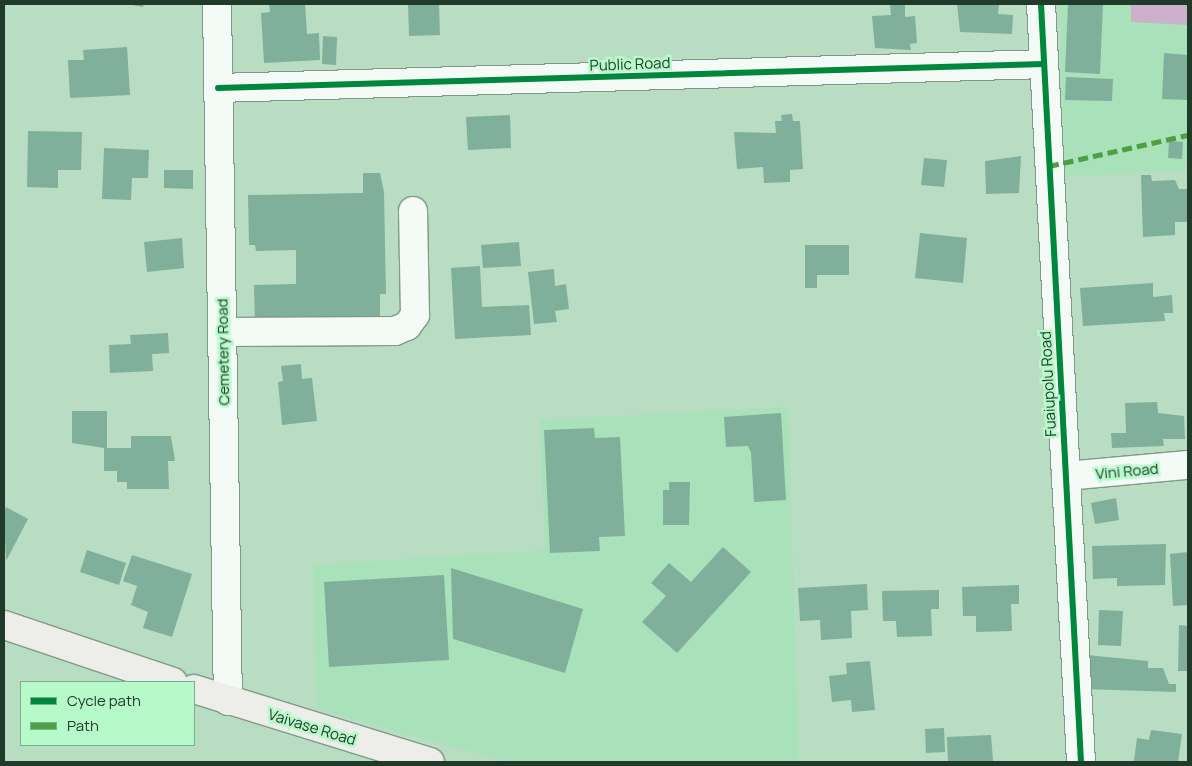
<!DOCTYPE html>
<style>
body{margin:0}
#map{position:relative;width:1192px;height:766px;overflow:hidden;background:#b9ddc3;font-family:Manrope,sans-serif}
div>[style]{position:absolute}
.built>*{inset:0;background:#a9e2ba}
.green>*{inset:0;background:#cdb0ca}
.building>*{inset:0;background:#80af9c}
.roads{filter:drop-shadow(1px 0 #7e9a86) drop-shadow(-1px 0 #7e9a86) drop-shadow(0 1px #7e9a86) drop-shadow(0 -1px #7e9a86)}
.minor>*{height:28px;margin:-14px;padding:0 14px;transform-origin:14px;border-radius:14px;background:#f4faf6}
.major>*{height:28px;margin:-14px;padding:0 14px;transform-origin:14px;border-radius:14px;background:#edeee9}
.quiet>*{height:5px;margin-top:-2.5px;transform-origin:0;background:repeating-linear-gradient(90deg,#4da041 0 10px,transparent 0 15px)}
.cycleway>*{height:6px;margin:-3px;padding:0 3px;transform-origin:3px;border-radius:3px;background:#00873e}
span{translate:-50% -50%;white-space:nowrap;text-align:center;line-height:1.15;-webkit-text-stroke:5px #b7faca;paint-order:stroke}
.street-label{font-size:15px;color:#203b29}
.frame{position:absolute;inset:0;border:5px solid #203b29;pointer-events:none}
.legend{position:absolute;left:20px;top:681px;width:175px;height:65px;box-sizing:border-box;background:#b7faca;border:1px solid #7bae8a;margin:0;padding:6px 9px;list-style:none;font-size:15px;color:#203b29}
.legend li{display:flex;align-items:center;gap:10px;height:25px}
.legend b{width:25px;border:1px solid #7bae8a}
</style>
<div id="map">
<div class="built">
<div style="clip-path:polygon(1059px 4px,1188px 4px,1188px 170px,1065px 177px)"></div>
<div style="clip-path:polygon(788px 407px,799px 762px,508px 762px,317px 709px,313px 565px,545px 550px,540px 420px)"></div>
</div>
<div class="green">
<div style="clip-path:polygon(1131px 4px,1188px 4px,1188px 25px,1131px 22px)"></div>
</div>
<div class="building">
<div style="clip-path:polygon(126px 4px,144px 4px,143px 7px)"></div>
<div style="clip-path:polygon(269px 4px,305px 4px,307px 34px,319px 33px,320px 60px,264px 63px,261px 13px,270px 12px)"></div>
<div style="clip-path:polygon(408px 4px,439px 4px,440px 35px,409px 36px)"></div>
<div style="clip-path:polygon(890px 4px,905px 4px,905px 17px,915px 16px,917px 43px,910px 44px,911px 50px,875px 48px,872px 16px,891px 15px)"></div>
<div style="clip-path:polygon(957px 4px,999px 4px,998px 14px,1013px 15px,1012px 34px,960px 32px)"></div>
<div style="clip-path:polygon(1068px 4px,1103px 4px,1100px 74px,1065px 72px)"></div>
<div style="clip-path:polygon(323px 36px,337px 37px,336px 65px,322px 64px)"></div>
<div style="clip-path:polygon(127px 47px,130px 95px,70px 98px,68px 60px,84px 60px,83px 50px)"></div>
<div style="clip-path:polygon(1164px 53px,1188px 55px,1188px 100px,1162px 99px)"></div>
<div style="clip-path:polygon(1066px 77px,1113px 79px,1112px 101px,1065px 100px)"></div>
<div style="clip-path:polygon(792px 114px,793px 121px,800px 121px,803px 169px,790px 170px,790px 182px,764px 183px,763px 167px,737px 169px,734px 132px,776px 133px,775px 121px,782px 121px,781px 115px)"></div>
<div style="clip-path:polygon(510px 115px,511px 148px,468px 150px,466px 117px)"></div>
<div style="clip-path:polygon(28px 131px,82px 132px,81px 170px,58px 170px,58px 188px,27px 187px)"></div>
<div style="clip-path:polygon(1169px 141px,1183px 142px,1182px 159px,1168px 158px)"></div>
<div style="clip-path:polygon(104px 148px,149px 150px,148px 178px,132px 178px,131px 200px,102px 199px)"></div>
<div style="clip-path:polygon(1021px 156px,1019px 193px,986px 194px,985px 161px)"></div>
<div style="clip-path:polygon(924px 158px,947px 160px,944px 187px,921px 185px)"></div>
<div style="clip-path:polygon(164px 170px,193px 170px,193px 189px,164px 188px)"></div>
<div style="clip-path:polygon(363px 173px,380px 173px,384px 192px,386px 294px,380px 294px,380px 322px,255px 325px,254px 285px,296px 284px,296px 250px,256px 251px,255px 245px,249px 245px,248px 195px,363px 193px)"></div>
<div style="clip-path:polygon(1141px 175px,1151px 175px,1152px 181px,1175px 180px,1179px 189px,1188px 189px,1188px 222px,1175px 222px,1175px 235px,1143px 237px)"></div>
<div style="clip-path:polygon(920px 233px,967px 238px,963px 283px,915px 278px)"></div>
<div style="clip-path:polygon(182px 238px,184px 268px,147px 272px,144px 242px)"></div>
<div style="clip-path:polygon(519px 242px,521px 266px,483px 268px,481px 245px)"></div>
<div style="clip-path:polygon(805px 245px,849px 245px,849px 275px,817px 275px,817px 288px,805px 288px)"></div>
<div style="clip-path:polygon(480px 266px,482px 307px,529px 305px,531px 335px,455px 339px,451px 268px)"></div>
<div style="clip-path:polygon(554px 269px,555px 286px,566px 284px,569px 309px,555px 311px,557px 322px,534px 324px,528px 272px)"></div>
<div style="clip-path:polygon(1153px 283px,1153px 297px,1172px 295px,1173px 313px,1164px 313px,1165px 321px,1083px 326px,1080px 288px)"></div>
<div style="clip-path:polygon(168px 333px,169px 353px,152px 354px,153px 371px,110px 373px,109px 345px,131px 344px,130px 335px)"></div>
<div style="clip-path:polygon(301px 364px,302px 379px,312px 378px,317px 421px,282px 425px,278px 382px,283px 381px,281px 366px)"></div>
<div style="clip-path:polygon(1157px 402px,1158px 413px,1184px 416px,1185px 439px,1163px 439px,1164px 446px,1112px 448px,1111px 433px,1126px 433px,1125px 403px)"></div>
<div style="clip-path:polygon(72px 411px,107px 411px,107px 448px,131px 448px,131px 436px,171px 436px,175px 461px,168px 461px,169px 489px,127px 489px,127px 482px,117px 482px,117px 471px,104px 471px,104px 448px,72px 443px)"></div>
<div style="clip-path:polygon(781px 413px,786px 500px,754px 502px,751px 453px,748px 446px,726px 447px,724px 417px)"></div>
<div style="clip-path:polygon(594px 428px,595px 438px,620px 437px,625px 536px,599px 537px,600px 551px,550px 553px,544px 430px)"></div>
<div style="clip-path:polygon(669px 482px,690px 482px,689px 525px,663px 525px,663px 490px,669px 490px)"></div>
<div style="clip-path:polygon(1116px 498px,1119px 520px,1095px 524px,1091px 503px)"></div>
<div style="clip-path:polygon(6px 507px,28px 519px,6px 561px,4px 512px)"></div>
<div style="clip-path:polygon(1166px 544px,1165px 585px,1117px 586px,1117px 578px,1093px 579px,1092px 546px)"></div>
<div style="clip-path:polygon(723px 547px,751px 572px,677px 653px,642px 622px,666px 596px,651px 583px,669px 563px,691px 582px)"></div>
<div style="clip-path:polygon(87px 550px,126px 563px,119px 585px,80px 572px)"></div>
<div style="clip-path:polygon(1188px 552px,1188px 605px,1173px 606px,1170px 554px)"></div>
<div style="clip-path:polygon(132px 555px,192px 574px,172px 637px,143px 628px,148px 612px,131px 605px,137px 586px,123px 581px)"></div>
<div style="clip-path:polygon(451px 568px,583px 609px,565px 673px,453px 639px)"></div>
<div style="clip-path:polygon(444px 575px,449px 660px,329px 667px,324px 582px)"></div>
<div style="clip-path:polygon(867px 584px,868px 610px,851px 611px,852px 638px,821px 640px,820px 620px,800px 621px,798px 588px)"></div>
<div style="clip-path:polygon(1019px 585px,1019px 604px,1011px 604px,1012px 631px,976px 632px,976px 616px,963px 616px,962px 587px)"></div>
<div style="clip-path:polygon(939px 590px,939px 609px,931px 609px,932px 636px,897px 637px,896px 621px,883px 621px,882px 591px)"></div>
<div style="clip-path:polygon(1099px 610px,1123px 611px,1121px 646px,1098px 645px)"></div>
<div style="clip-path:polygon(1179px 625px,1188px 626px,1188px 671px,1178px 671px)"></div>
<div style="clip-path:polygon(1087px 655px,1148px 661px,1148px 668px,1163px 668px,1169px 684px,1176px 684px,1176px 692px,1085px 689px)"></div>
<div style="clip-path:polygon(870px 661px,875px 710px,852px 712px,851px 700px,832px 702px,829px 676px,847px 674px,846px 663px)"></div>
<div style="clip-path:polygon(944px 728px,945px 752px,926px 753px,925px 729px)"></div>
<div style="clip-path:polygon(1151px 730px,1182px 734px,1178px 762px,1134px 761px,1137px 738px,1149px 740px)"></div>
<div style="clip-path:polygon(991px 735px,993px 761px,948px 762px,947px 737px)"></div>
</div>
<div class="roads">
<div class="minor">
<div style="left:217px;top:4px;width:697px;rotate:89.1deg"></div>
<div style="left:1041px;top:4px;width:759px;rotate:86.98deg"></div>
<div style="left:218px;top:88px;width:826px;rotate:-1.66deg"></div>
<div style="left:223px;top:332px;width:172px;rotate:-0.3deg"></div>
<div style="left:395px;top:331px;width:13px;rotate:-23deg"></div>
<div style="left:407px;top:326px;width:14px;rotate:-54deg"></div>
<div style="left:415px;top:315px;width:104px;rotate:-91.1deg"></div>
<div style="left:1066px;top:476px;width:122px;rotate:-5.2deg"></div>
</div>
<div class="major">
<div style="left:4px;top:625px;width:178px;rotate:18.6deg"></div>
<div style="left:194px;top:689px;width:247px;rotate:17.2deg"></div>
</div>
</div>
<div class="quiet">
<div style="left:1049px;top:166px;width:142px;rotate:-12.6deg"></div>
</div>
<div class="cycleway">
<div style="left:1041px;top:4px;width:759px;rotate:86.98deg"></div>
<div style="left:218px;top:88px;width:826px;rotate:-1.66deg"></div>
</div>
<div class="street-label">
<span style="left:630px;top:64px;rotate:-2deg">Public Road</span>
<span style="left:223px;top:352px;rotate:-91deg">Cemetery Road</span>
<span style="left:1048px;top:384px;rotate:-93deg">Fuaiupolu Road</span>
<span style="left:1127px;top:471px;rotate:-5deg">Vini Road</span>
<span style="left:312px;top:727px;rotate:17deg">Vaivase Road</span>
</div>
<div class="frame"></div>
<ul class="legend">
<li><b style="height:6px;background:#00873e"></b>Cycle path</li>
<li><b style="height:6px;background:#4da041"></b>Path</li>
</ul>
</div>
